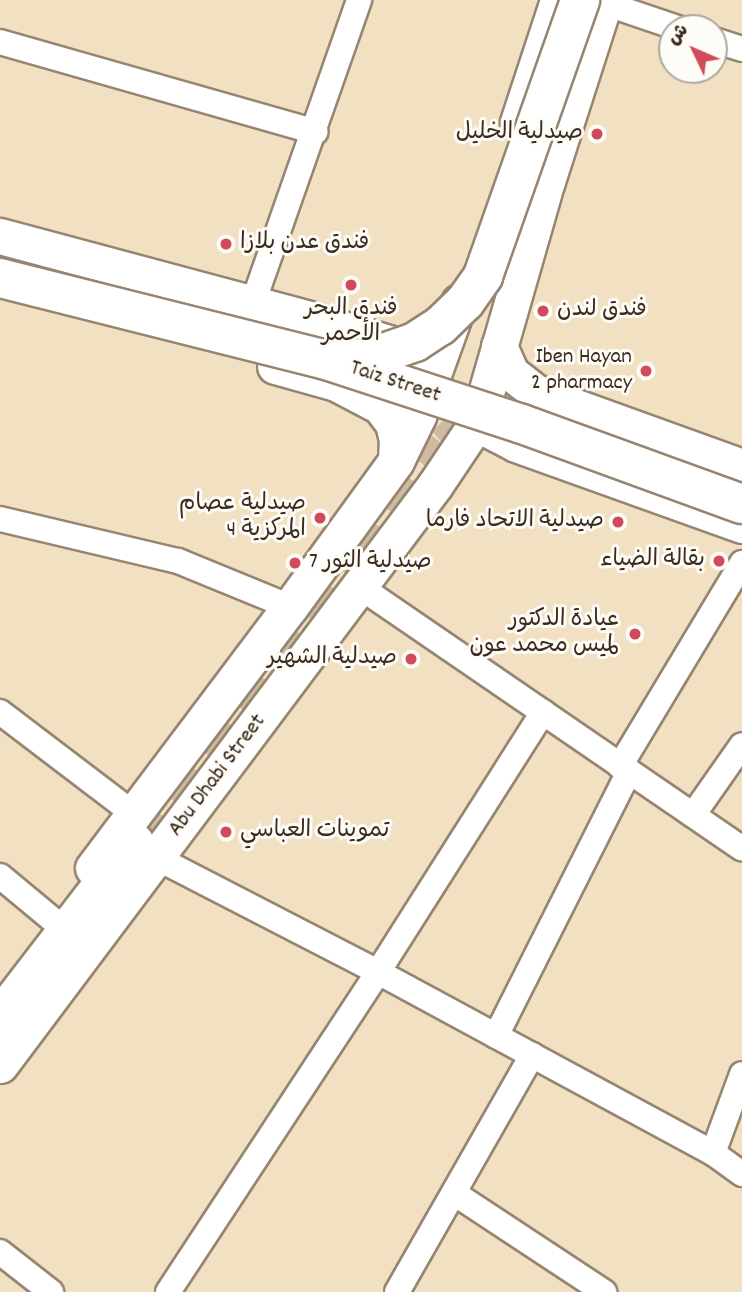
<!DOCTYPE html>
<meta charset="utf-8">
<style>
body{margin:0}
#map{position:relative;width:742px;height:1292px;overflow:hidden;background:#f2e0c3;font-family:Dekko,"Playpen Sans Arabic",sans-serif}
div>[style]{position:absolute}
.primary-tunnel>*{height:38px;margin-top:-19px;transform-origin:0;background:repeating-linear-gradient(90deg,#cdbca2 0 38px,transparent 0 57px)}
.roads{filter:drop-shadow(2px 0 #968570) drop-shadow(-2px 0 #968570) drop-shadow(0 2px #968570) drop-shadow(0 -2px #968570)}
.street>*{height:24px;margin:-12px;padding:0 12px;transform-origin:12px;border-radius:12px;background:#fff}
.secondary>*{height:35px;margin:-17.5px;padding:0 17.5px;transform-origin:17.5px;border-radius:17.5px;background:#fff}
.primary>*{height:38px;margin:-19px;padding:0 19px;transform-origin:19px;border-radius:19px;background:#fff}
.bridges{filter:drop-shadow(2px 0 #968570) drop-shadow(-2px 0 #968570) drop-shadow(0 2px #968570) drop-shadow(0 -2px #968570)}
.primary-bridge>*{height:38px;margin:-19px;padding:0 19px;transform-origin:19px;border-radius:19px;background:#fff}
.dots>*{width:19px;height:19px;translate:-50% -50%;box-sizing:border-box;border:4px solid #fdfcf7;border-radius:50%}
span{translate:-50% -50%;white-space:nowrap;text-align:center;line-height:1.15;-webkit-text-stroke:6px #fdfcf7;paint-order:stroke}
.poi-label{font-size:23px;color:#3b2a1e}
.right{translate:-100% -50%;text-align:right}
.left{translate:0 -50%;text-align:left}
.street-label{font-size:23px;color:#3b2a1e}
.north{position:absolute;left:658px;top:14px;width:70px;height:70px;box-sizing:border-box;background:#fdfcf7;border:2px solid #afa8a0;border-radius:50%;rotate:314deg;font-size:19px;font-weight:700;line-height:28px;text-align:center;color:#3b2a1e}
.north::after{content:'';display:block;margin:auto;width:24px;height:32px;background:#d1495b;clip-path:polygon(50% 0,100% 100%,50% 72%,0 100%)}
</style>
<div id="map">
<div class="primary-tunnel">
<div style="left:0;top:254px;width:270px;rotate:15.2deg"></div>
<div style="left:135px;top:843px;width:362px;rotate:-52.5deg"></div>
<div style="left:355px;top:556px;width:142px;rotate:-51.3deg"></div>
<div style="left:444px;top:445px;width:21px;rotate:-41deg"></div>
</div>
<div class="roads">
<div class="street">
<div style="left:604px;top:3px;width:78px;rotate:18.7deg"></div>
<div style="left:714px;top:40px;width:29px;rotate:18deg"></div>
<div style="left:0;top:42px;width:328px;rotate:15.9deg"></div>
<div style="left:253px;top:303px;width:321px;rotate:-70.7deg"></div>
<div style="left:0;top:519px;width:183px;rotate:13.3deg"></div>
<div style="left:178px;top:561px;width:121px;rotate:22.3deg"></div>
<div style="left:360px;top:587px;width:463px;rotate:34.4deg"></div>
<div style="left:0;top:712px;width:168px;rotate:37.3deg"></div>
<div style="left:620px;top:766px;width:237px;rotate:-59deg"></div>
<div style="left:693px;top:815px;width:85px;rotate:-55deg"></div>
<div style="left:157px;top:858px;width:249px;rotate:27.3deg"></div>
<div style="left:378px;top:972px;width:381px;rotate:28.4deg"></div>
<div style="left:713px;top:1153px;width:36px;rotate:36deg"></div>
<div style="left:0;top:876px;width:69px;rotate:39.7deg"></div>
<div style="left:496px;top:1036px;width:296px;rotate:-63.3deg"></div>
<div style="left:713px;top:1153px;width:84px;rotate:-69.8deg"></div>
<div style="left:454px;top:1193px;width:180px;rotate:33.4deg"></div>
<div style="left:0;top:1252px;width:65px;rotate:38.1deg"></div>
<div style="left:168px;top:1292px;width:383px;rotate:-56.7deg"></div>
<div style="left:378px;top:972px;width:308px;rotate:-57.6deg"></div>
<div style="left:397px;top:1292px;width:273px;rotate:-60.3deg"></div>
</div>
<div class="secondary">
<div style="left:518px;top:122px;width:128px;rotate:-71.8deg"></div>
<div style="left:0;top:236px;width:324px;rotate:15deg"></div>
<div style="left:313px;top:320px;width:78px;rotate:17deg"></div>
<div style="left:388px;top:343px;width:30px;rotate:28deg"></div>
<div style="left:499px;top:346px;width:30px;rotate:66deg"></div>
<div style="left:511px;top:373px;width:33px;rotate:38deg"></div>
<div style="left:537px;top:393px;width:218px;rotate:19.8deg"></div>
<div style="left:275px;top:366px;width:63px;rotate:15.6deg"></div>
<div style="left:336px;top:383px;width:50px;rotate:27.6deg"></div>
<div style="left:380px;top:406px;width:21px;rotate:53deg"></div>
<div style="left:393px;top:423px;width:17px;rotate:77deg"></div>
<div style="left:397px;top:440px;width:21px;rotate:93deg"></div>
<div style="left:468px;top:408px;width:30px;rotate:46deg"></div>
<div style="left:489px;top:430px;width:30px;rotate:27deg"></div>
<div style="left:516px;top:444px;width:240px;rotate:19.7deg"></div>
<div style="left:93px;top:868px;width:327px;rotate:-53deg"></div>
<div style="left:290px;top:607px;width:180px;rotate:-54deg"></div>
<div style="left:396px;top:461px;width:50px;rotate:-63.9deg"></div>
<div style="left:418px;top:416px;width:121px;rotate:-70.2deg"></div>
<div style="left:0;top:1065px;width:725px;rotate:-53.13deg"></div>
<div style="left:435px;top:485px;width:77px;rotate:-56.1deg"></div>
<div style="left:478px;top:421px;width:250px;rotate:-74deg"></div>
<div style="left:547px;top:181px;width:190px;rotate:-72.2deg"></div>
</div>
<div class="primary">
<div style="left:0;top:1018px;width:221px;rotate:-52.4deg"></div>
</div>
</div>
<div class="bridges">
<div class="primary-bridge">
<div style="left:0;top:278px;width:336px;rotate:14.1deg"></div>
<div style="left:326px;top:360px;width:206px;rotate:18.1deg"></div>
<div style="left:522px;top:424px;width:234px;rotate:20deg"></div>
<div style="left:339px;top:360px;width:33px;rotate:-5deg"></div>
<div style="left:372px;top:357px;width:46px;rotate:-19.2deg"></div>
<div style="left:415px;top:342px;width:30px;rotate:-33deg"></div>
<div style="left:440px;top:326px;width:35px;rotate:-44deg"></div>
<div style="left:465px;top:302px;width:32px;rotate:-55deg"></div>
<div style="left:483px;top:276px;width:293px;rotate:-70.6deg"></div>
</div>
</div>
<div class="dots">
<div style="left:597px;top:134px;background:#d1495b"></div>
<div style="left:226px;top:244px;background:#d1495b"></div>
<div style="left:351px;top:285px;background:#d1495b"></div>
<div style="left:543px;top:311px;background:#d1495b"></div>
<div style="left:646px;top:371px;background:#d1495b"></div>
<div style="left:320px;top:518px;background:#d1495b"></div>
<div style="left:618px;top:522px;background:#d1495b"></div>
<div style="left:719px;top:561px;background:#d1495b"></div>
<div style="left:295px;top:563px;background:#d1495b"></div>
<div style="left:635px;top:634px;background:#d1495b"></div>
<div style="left:411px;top:659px;background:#d1495b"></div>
<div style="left:226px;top:832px;background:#d1495b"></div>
</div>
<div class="poi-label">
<span class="right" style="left:583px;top:134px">صيدلية الخليل</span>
<span class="left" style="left:240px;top:244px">فندق عدن بلازا</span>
<span style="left:351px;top:323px">فندق البحر<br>الأحمر</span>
<span class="left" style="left:557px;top:311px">فندق لندن</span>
<span class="right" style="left:632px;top:371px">Iben Hayan<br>2 pharmacy</span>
<span class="right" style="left:306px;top:518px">صيدلية عصام<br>المركزية 4</span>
<span class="right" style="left:604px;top:522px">صيدلية الاتحاد فارما</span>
<span class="right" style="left:705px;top:561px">بقالة الضياء</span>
<span class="left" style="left:309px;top:563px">صيدلية الثور 7</span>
<span class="right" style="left:619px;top:634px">عيادة الدكتور<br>لميس محمد عون</span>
<span class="right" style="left:397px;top:659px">صيدلية الشهير</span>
<span class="left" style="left:240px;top:832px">تموينات العباسي</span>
</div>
<div class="street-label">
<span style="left:395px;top:383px;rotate:18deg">Taiz Street</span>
<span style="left:218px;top:776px;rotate:-53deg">Abu Dhabi Street</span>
</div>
<div class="north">ش</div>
</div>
